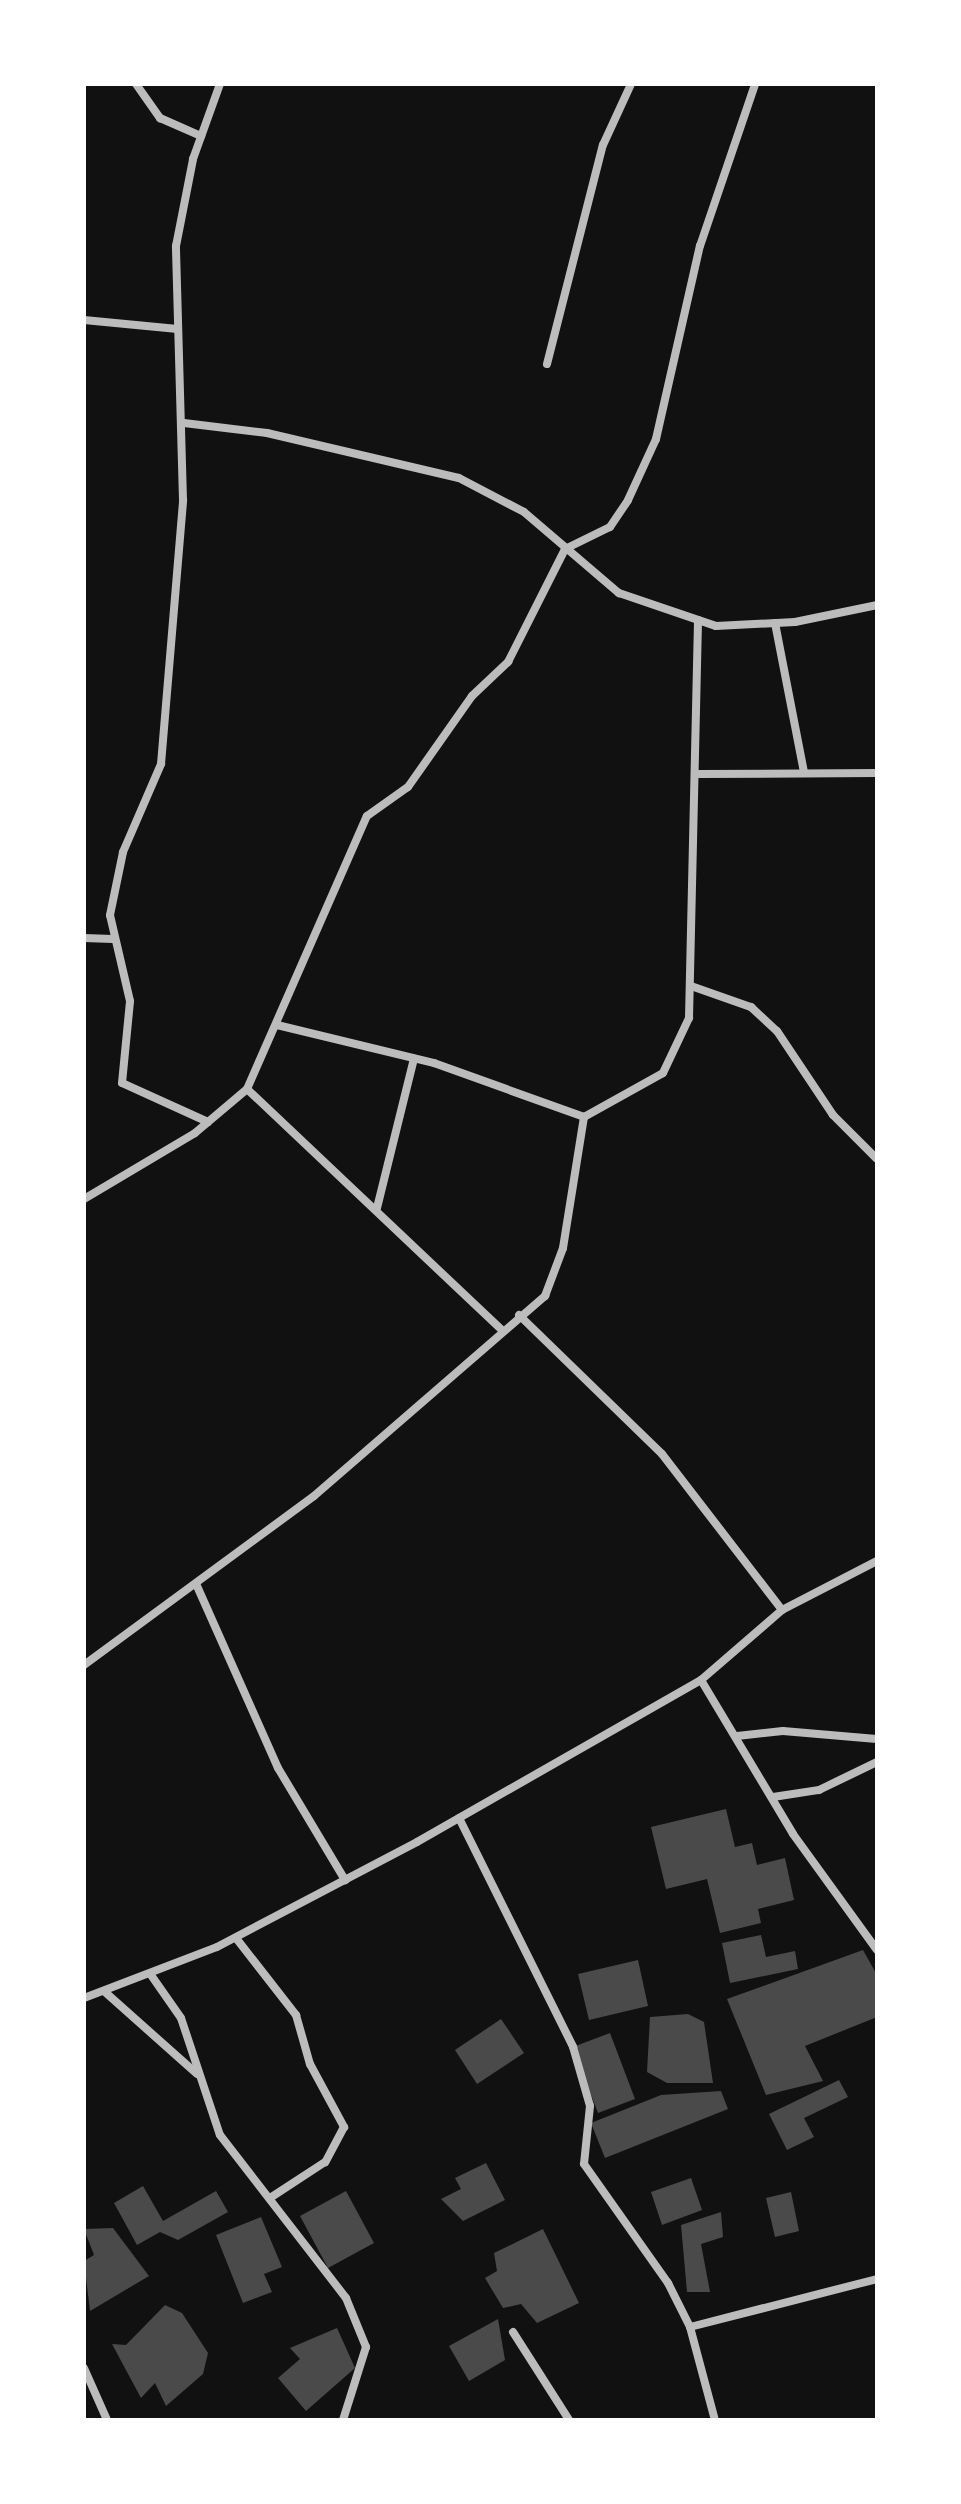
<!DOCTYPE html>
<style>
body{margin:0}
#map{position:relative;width:961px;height:2504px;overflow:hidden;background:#111;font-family:Commissioner,sans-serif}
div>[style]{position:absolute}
.building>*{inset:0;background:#4a4a4a}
.minor>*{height:8px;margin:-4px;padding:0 4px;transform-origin:4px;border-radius:4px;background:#bcbcbc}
span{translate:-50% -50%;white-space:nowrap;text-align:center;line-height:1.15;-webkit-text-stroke:8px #fff;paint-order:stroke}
.frame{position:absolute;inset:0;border:86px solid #fff;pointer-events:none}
</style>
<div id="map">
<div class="building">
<div style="clip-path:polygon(726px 1809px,735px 1847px,752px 1843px,757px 1865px,785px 1858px,794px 1900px,758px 1909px,761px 1923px,720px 1933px,707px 1879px,666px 1889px,651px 1827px)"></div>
<div style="clip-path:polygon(761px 1935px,766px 1957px,795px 1951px,798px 1969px,730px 1983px,722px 1943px)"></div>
<div style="clip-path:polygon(863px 1950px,877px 1975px,877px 2017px,805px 2046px,823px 2081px,766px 2095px,727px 1999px)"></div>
<div style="clip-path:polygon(638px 1960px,648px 2006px,589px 2020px,578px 1974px)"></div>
<div style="clip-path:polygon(688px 2014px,704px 2022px,713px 2083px,667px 2083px,647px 2072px,650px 2017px)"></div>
<div style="clip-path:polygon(501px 2019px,524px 2053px,477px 2084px,455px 2050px)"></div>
<div style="clip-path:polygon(610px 2033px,635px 2099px,598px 2113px,573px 2047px)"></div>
<div style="clip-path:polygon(839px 2080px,848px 2097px,804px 2118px,814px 2137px,787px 2150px,769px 2114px)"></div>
<div style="clip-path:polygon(721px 2091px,728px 2109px,605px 2158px,591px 2123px,661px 2095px)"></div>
<div style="clip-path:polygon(486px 2163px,505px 2200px,463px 2221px,441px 2199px,461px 2189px,455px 2178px)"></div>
<div style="clip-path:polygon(691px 2178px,702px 2210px,662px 2225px,651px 2192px)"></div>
<div style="clip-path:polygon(143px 2186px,163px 2221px,216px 2191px,228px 2212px,178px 2240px,160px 2232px,137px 2245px,114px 2203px)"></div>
<div style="clip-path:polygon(346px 2191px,374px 2243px,328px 2268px,300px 2216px)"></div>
<div style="clip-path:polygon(791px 2192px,799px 2231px,775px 2237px,766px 2198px)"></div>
<div style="clip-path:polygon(721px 2212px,723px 2237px,701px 2244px,710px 2292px,687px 2292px,681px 2225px)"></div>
<div style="clip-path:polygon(261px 2217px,282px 2267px,264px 2274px,272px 2292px,243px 2303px,216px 2235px)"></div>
<div style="clip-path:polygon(113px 2228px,149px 2276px,90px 2311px,84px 2261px,94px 2255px,84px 2229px)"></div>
<div style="clip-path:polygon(543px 2229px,579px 2303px,537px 2323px,521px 2304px,503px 2308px,485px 2278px,497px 2271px,494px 2253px)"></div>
<div style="clip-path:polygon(165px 2305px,182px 2313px,208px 2353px,203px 2374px,166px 2406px,155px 2383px,141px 2398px,112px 2344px,126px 2345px)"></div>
<div style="clip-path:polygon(498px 2319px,505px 2360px,469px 2381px,449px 2346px)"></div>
<div style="clip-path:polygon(337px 2328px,355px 2368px,306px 2411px,278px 2378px,300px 2359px,290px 2348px)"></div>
</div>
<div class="minor">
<div style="left:136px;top:84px;width:42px;rotate:54.8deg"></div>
<div style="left:160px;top:118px;width:45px;rotate:23.7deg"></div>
<div style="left:84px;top:320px;width:94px;rotate:5.5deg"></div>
<div style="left:547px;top:364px;width:226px;rotate:-75.7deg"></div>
<div style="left:603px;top:145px;width:67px;rotate:-65.3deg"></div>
<div style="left:184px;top:423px;width:84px;rotate:6.9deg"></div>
<div style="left:267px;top:433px;width:197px;rotate:13.2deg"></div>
<div style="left:459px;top:478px;width:73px;rotate:27.6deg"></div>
<div style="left:524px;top:512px;width:125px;rotate:40.5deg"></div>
<div style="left:619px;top:593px;width:102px;rotate:18.8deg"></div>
<div style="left:716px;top:626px;width:79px;rotate:-2.9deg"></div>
<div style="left:795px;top:622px;width:84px;rotate:-11.7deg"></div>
<div style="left:775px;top:623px;width:152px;rotate:79deg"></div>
<div style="left:699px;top:774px;width:178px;rotate:-0.3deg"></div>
<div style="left:84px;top:938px;width:29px;rotate:2deg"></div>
<div style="left:691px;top:986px;width:64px;rotate:19.3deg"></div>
<div style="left:751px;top:1007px;width:35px;rotate:43deg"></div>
<div style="left:777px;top:1031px;width:101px;rotate:56.3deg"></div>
<div style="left:833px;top:1115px;width:62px;rotate:45deg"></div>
<div style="left:277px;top:1025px;width:162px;rotate:13.6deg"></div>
<div style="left:434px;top:1063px;width:159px;rotate:19.8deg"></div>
<div style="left:584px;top:1117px;width:90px;rotate:-29.1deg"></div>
<div style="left:663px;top:1073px;width:61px;rotate:-64.7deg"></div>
<div style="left:689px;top:1018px;width:398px;rotate:-88.7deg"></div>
<div style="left:247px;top:1089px;width:351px;rotate:43.4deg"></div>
<div style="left:208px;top:1122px;width:94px;rotate:-155.6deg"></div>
<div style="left:122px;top:1083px;width:82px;rotate:-84.4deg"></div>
<div style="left:130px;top:1001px;width:88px;rotate:-103.1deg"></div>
<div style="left:110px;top:915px;width:64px;rotate:-78.3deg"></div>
<div style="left:123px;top:852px;width:96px;rotate:-66.6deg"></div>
<div style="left:161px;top:764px;width:265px;rotate:-85.2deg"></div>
<div style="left:183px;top:500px;width:254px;rotate:-91.6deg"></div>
<div style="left:176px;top:246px;width:89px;rotate:-78.9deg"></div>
<div style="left:193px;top:159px;width:80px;rotate:-70.2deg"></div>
<div style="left:84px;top:1199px;width:129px;rotate:-30.7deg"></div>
<div style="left:195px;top:1133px;width:68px;rotate:-40.2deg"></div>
<div style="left:247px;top:1089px;width:298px;rotate:-66.3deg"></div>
<div style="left:367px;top:816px;width:50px;rotate:-35.3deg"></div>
<div style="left:408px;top:787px;width:111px;rotate:-54.9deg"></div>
<div style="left:472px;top:696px;width:50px;rotate:-43.4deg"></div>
<div style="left:508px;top:662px;width:127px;rotate:-63.2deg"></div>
<div style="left:565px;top:549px;width:50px;rotate:-26.1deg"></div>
<div style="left:610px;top:527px;width:32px;rotate:-56deg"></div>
<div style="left:628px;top:500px;width:67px;rotate:-65.3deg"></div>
<div style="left:656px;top:439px;width:198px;rotate:-77.2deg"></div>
<div style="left:700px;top:246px;width:171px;rotate:-71.2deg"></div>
<div style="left:377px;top:1208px;width:154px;rotate:-76.1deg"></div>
<div style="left:519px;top:1315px;width:199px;rotate:44.2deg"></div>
<div style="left:662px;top:1454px;width:197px;rotate:52.4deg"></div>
<div style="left:197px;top:1586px;width:199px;rotate:66deg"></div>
<div style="left:278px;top:1768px;width:131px;rotate:59.1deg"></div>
<div style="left:84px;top:1665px;width:285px;rotate:-36.3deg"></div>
<div style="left:314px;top:1496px;width:306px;rotate:-40.9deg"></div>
<div style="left:545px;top:1296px;width:51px;rotate:-69.4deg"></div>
<div style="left:563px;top:1248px;width:133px;rotate:-80.9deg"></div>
<div style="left:701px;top:1680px;width:179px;rotate:59.1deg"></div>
<div style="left:793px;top:1834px;width:143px;rotate:54.1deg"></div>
<div style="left:737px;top:1736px;width:46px;rotate:-6.2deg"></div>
<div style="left:783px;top:1731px;width:94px;rotate:4.9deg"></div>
<div style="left:773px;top:1797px;width:47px;rotate:-8.7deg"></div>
<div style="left:819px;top:1790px;width:64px;rotate:-25.8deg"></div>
<div style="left:459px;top:1818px;width:256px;rotate:63.5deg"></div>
<div style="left:573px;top:2047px;width:61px;rotate:73.9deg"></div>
<div style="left:590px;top:2106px;width:58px;rotate:95.9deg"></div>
<div style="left:584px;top:2164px;width:146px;rotate:54.8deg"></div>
<div style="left:668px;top:2283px;width:49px;rotate:63.4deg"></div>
<div style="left:690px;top:2327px;width:96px;rotate:75deg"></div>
<div style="left:236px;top:1938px;width:98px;rotate:52.1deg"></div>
<div style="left:296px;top:2015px;width:51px;rotate:74.1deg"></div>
<div style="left:310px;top:2064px;width:72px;rotate:61.6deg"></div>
<div style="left:344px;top:2127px;width:40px;rotate:118deg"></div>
<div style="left:325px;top:2162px;width:66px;rotate:146.8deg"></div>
<div style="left:151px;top:1975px;width:52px;rotate:55.1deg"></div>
<div style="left:181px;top:2018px;width:123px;rotate:71.6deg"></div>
<div style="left:220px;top:2135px;width:206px;rotate:52.3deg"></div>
<div style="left:346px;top:2298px;width:53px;rotate:67.8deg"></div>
<div style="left:366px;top:2347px;width:77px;rotate:107.5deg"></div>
<div style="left:105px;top:1992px;width:123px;rotate:41.7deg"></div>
<div style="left:84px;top:1998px;width:142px;rotate:-21deg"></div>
<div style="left:217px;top:1947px;width:226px;rotate:-27.7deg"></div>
<div style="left:417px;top:1842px;width:327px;rotate:-29.7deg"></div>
<div style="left:701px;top:1680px;width:107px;rotate:-40.8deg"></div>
<div style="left:782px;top:1610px;width:107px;rotate:-27.3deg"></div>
<div style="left:690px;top:2327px;width:193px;rotate:-14.4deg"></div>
<div style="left:513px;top:2332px;width:104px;rotate:57.5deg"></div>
<div style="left:84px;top:2368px;width:57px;rotate:66.1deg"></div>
</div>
<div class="frame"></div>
</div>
